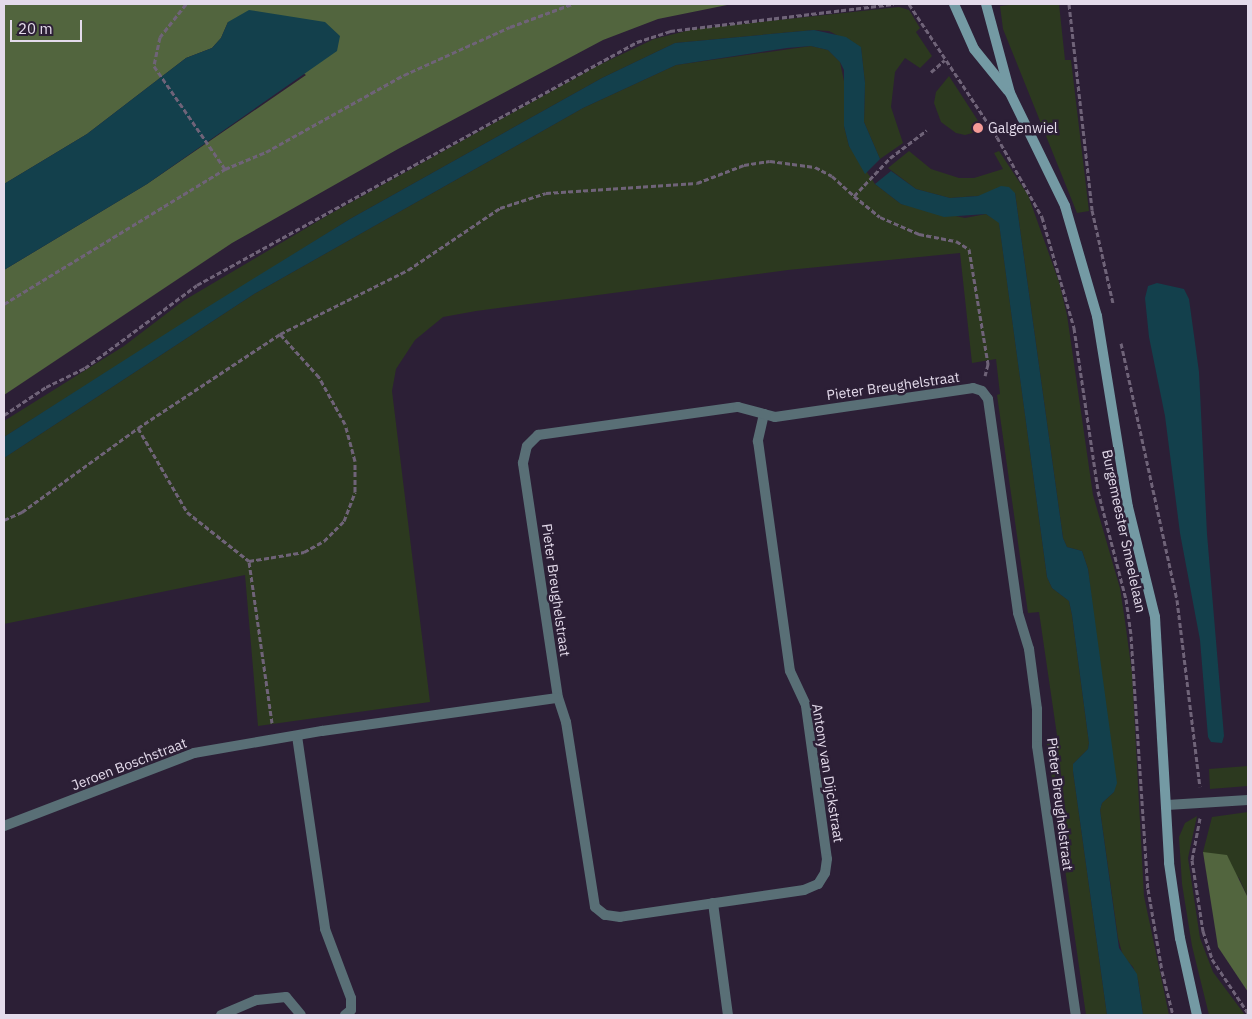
<!DOCTYPE html>
<style>
body{margin:0}
#map{position:relative;width:1252px;height:1019px;overflow:hidden;background:#2c1f36;font-family:"IBM Plex Sans",sans-serif}
div>[style]{position:absolute}
.green>*{inset:0;background:#2c391f}
.forest>*{inset:0;background:#52653e}
.water>*{inset:0;background:#13404c}
.path>*{height:3px;margin-top:-1.5px;transform-origin:0;background:repeating-linear-gradient(90deg,#6f6378 0 5px,transparent 0 7.5px)}
.street>*{height:10px;margin:-5px;padding:0 5px;transform-origin:5px;border-radius:5px;background:#596f76}
.secondary>*{height:10px;margin:-5px;padding:0 5px;transform-origin:5px;border-radius:5px;background:#749aa4}
.dots>*{width:14px;height:14px;translate:-50% -50%;box-sizing:border-box;border:2px solid #2c1f36;border-radius:50%}
span{translate:-50% -50%;white-space:nowrap;text-align:center;line-height:1.15;-webkit-text-stroke:5px #2c1f36;paint-order:stroke}
.poi-label{font-size:14px;color:#e4dbeb}
.left{translate:0 -50%;text-align:left}
.street-label{font-size:14px;color:#e4dbeb}
.frame{position:absolute;inset:0;border:5px solid #e4dbeb;pointer-events:none}
.scale{position:absolute;left:10px;top:20px;width:72px;height:22px;box-sizing:border-box;border:2px solid #e4dbeb;border-top:0;padding-left:6px;font-size:15px;line-height:18px;white-space:nowrap;color:#e4dbeb;-webkit-text-stroke:4px #2c1f36;paint-order:stroke}
</style>
<div id="map">
<div class="green">
<div style="clip-path:polygon(1018px 4px,1059px 4px,1065px 60px,1071px 60px,1089px 211px,1077px 213px,1003px 29px,1000px 6px)"></div>
<div style="clip-path:polygon(899px 7px,909px 10px,920px 28px,916px 32px,932px 56px,920px 68px,905px 58px,895px 72px,891px 107px,903px 143px,880px 159px,864px 122px,865px 83px,861px 48px,829px 31px,814px 30px,675px 43px,602px 78px,350px 219px,4px 437px,4px 421px,124px 346px,183px 301px,330px 214px,597px 66px,654px 39px,694px 29px)"></div>
<div style="clip-path:polygon(811px 46px,828px 50px,840px 62px,845px 86px,844px 126px,849px 146px,875px 184px,901px 204px,965px 218px,986px 214px,999px 222px,1047px 577px,1052px 588px,1069px 601px,1072px 615px,1089px 743px,1088px 749px,1073px 764px,1073px 771px,1107px 1015px,1086px 1015px,1047px 744px,1058px 742px,1039px 612px,1028px 613px,997px 395px,1000px 394px,996px 359px,972px 363px,960px 253px,788px 270px,476px 311px,443px 317px,415px 340px,396px 369px,392px 391px,430px 702px,258px 726px,245px 575px,4px 624px,4px 458px,254px 294px,583px 108px,676px 65px)"></div>
<div style="clip-path:polygon(949px 76px,984px 130px,965px 135px,956px 133px,941px 122px,934px 103px,936px 92px)"></div>
<div style="clip-path:polygon(909px 151px,931px 169px,959px 178px,974px 178px,1003px 169px,994px 153px,999px 151px,1028px 195px,1059px 282px,1067px 315px,1093px 495px,1120px 588px,1125px 621px,1132px 673px,1144px 896px,1169px 1015px,1143px 1015px,1138px 980px,1133px 967px,1123px 956px,1118px 938px,1100px 810px,1102px 803px,1114px 792px,1088px 569px,1082px 551px,1067px 547px,1063px 538px,1015px 193px,950px 198px,916px 189px,888px 168px)"></div>
<div style="clip-path:polygon(1248px 766px,1248px 786px,1210px 789px,1209px 769px)"></div>
<div style="clip-path:polygon(1248px 812px,1248px 898px,1239px 878px,1203px 852px,1212px 817px)"></div>
<div style="clip-path:polygon(1197px 816px,1188px 858px,1200px 938px,1213px 972px,1245px 1015px,1209px 1015px,1192px 946px,1182px 884px,1179px 837px,1185px 823px)"></div>
</div>
<div class="forest">
<div style="clip-path:polygon(4px 4px,732px 4px,658px 19px,603px 40px,398px 149px,232px 243px,4px 395px,4px 270px,147px 184px,306px 75px,228px 22px,221px 38px,212px 48px,186px 58px,87px 134px,4px 184px)"></div>
<div style="clip-path:polygon(1203px 852px,1227px 855px,1248px 898px,1248px 992px,1218px 947px)"></div>
</div>
<div class="water">
<div style="clip-path:polygon(249px 10px,325px 22px,340px 36px,337px 51px,147px 184px,4px 270px,4px 184px,87px 134px,186px 58px,212px 48px,221px 38px,228px 22px)"></div>
<div style="clip-path:polygon(814px 30px,846px 37px,861px 47px,865px 83px,864px 122px,880px 159px,865px 174px,849px 146px,844px 126px,844px 70px,840px 62px,828px 50px,811px 46px,787px 48px,676px 65px,583px 108px,254px 294px,4px 458px,4px 437px,206px 308px,350px 219px,602px 78px,675px 43px)"></div>
<div style="clip-path:polygon(891px 171px,916px 189px,950px 198px,978px 196px,1001px 186px,1009px 187px,1015px 193px,1063px 538px,1067px 547px,1082px 551px,1088px 569px,1117px 783px,1114px 792px,1102px 803px,1100px 810px,1119px 948px,1137px 974px,1143px 1015px,1107px 1015px,1073px 771px,1073px 764px,1088px 749px,1089px 743px,1072px 615px,1069px 601px,1052px 588px,1047px 577px,999px 223px,986px 214px,944px 217px,901px 204px,875px 184px)"></div>
<div style="clip-path:polygon(1157px 283px,1184px 289px,1189px 299px,1199px 372px,1207px 534px,1224px 736px,1222px 743px,1211px 742px,1208px 737px,1200px 640px,1180px 533px,1165px 416px,1149px 337px,1145px 298px,1148px 286px)"></div>
</div>
<div class="path">
<div style="left:186px;top:4px;width:42px;rotate:128.2deg"></div>
<div style="left:160px;top:37px;width:30px;rotate:102deg"></div>
<div style="left:154px;top:66px;width:125px;rotate:55.4deg"></div>
<div style="left:909px;top:4px;width:159px;rotate:56.5deg"></div>
<div style="left:997px;top:137px;width:92px;rotate:60.6deg"></div>
<div style="left:1042px;top:217px;width:116px;rotate:73.9deg"></div>
<div style="left:1074px;top:328px;width:165px;rotate:81.6deg"></div>
<div style="left:1098px;top:491px;width:112px;rotate:75.5deg"></div>
<div style="left:1126px;top:599px;width:37px;rotate:82deg"></div>
<div style="left:1131px;top:636px;width:254px;rotate:86.2deg"></div>
<div style="left:1148px;top:889px;width:83px;rotate:80.3deg"></div>
<div style="left:1162px;top:971px;width:45px;rotate:76deg"></div>
<div style="left:1069px;top:4px;width:207px;rotate:83.6deg"></div>
<div style="left:1092px;top:210px;width:95px;rotate:77.3deg"></div>
<div style="left:931px;top:72px;width:18px;rotate:-41deg"></div>
<div style="left:854px;top:196px;width:33px;rotate:39deg"></div>
<div style="left:880px;top:217px;width:43px;rotate:23.6deg"></div>
<div style="left:919px;top:234px;width:38px;rotate:11deg"></div>
<div style="left:956px;top:241px;width:15px;rotate:32deg"></div>
<div style="left:969px;top:249px;width:117px;rotate:80.6deg"></div>
<div style="left:988px;top:364px;width:12px;rotate:104deg"></div>
<div style="left:4px;top:304px;width:259px;rotate:-31.4deg"></div>
<div style="left:225px;top:169px;width:44px;rotate:-22.5deg"></div>
<div style="left:266px;top:152px;width:158px;rotate:-29.2deg"></div>
<div style="left:404px;top:75px;width:116px;rotate:-24.4deg"></div>
<div style="left:510px;top:27px;width:66px;rotate:-20.4deg"></div>
<div style="left:1121px;top:343px;width:263px;rotate:77.7deg"></div>
<div style="left:1177px;top:600px;width:188px;rotate:83deg"></div>
<div style="left:4px;top:415px;width:50px;rotate:-33.7deg"></div>
<div style="left:46px;top:387px;width:43px;rotate:-26deg"></div>
<div style="left:85px;top:368px;width:139px;rotate:-36.5deg"></div>
<div style="left:197px;top:285px;width:503px;rotate:-28.91deg"></div>
<div style="left:637px;top:42px;width:35px;rotate:-18deg"></div>
<div style="left:670px;top:31px;width:225px;rotate:-6.9deg"></div>
<div style="left:138px;top:428px;width:97px;rotate:59.7deg"></div>
<div style="left:187px;top:512px;width:79px;rotate:38.3deg"></div>
<div style="left:4px;top:520px;width:20px;rotate:-24deg"></div>
<div style="left:22px;top:512px;width:143px;rotate:-35.9deg"></div>
<div style="left:138px;top:428px;width:170px;rotate:-33.5deg"></div>
<div style="left:280px;top:334px;width:143px;rotate:-26.6deg"></div>
<div style="left:408px;top:270px;width:111px;rotate:-34deg"></div>
<div style="left:500px;top:208px;width:48px;rotate:-18.1deg"></div>
<div style="left:546px;top:193px;width:151px;rotate:-3.8deg"></div>
<div style="left:697px;top:183px;width:50px;rotate:-21deg"></div>
<div style="left:744px;top:165px;width:26px;rotate:-9deg"></div>
<div style="left:770px;top:161px;width:45px;rotate:7.6deg"></div>
<div style="left:815px;top:167px;width:19px;rotate:28deg"></div>
<div style="left:832px;top:176px;width:30px;rotate:42deg"></div>
<div style="left:854px;top:196px;width:52px;rotate:-46.5deg"></div>
<div style="left:890px;top:158px;width:46px;rotate:-37.1deg"></div>
<div style="left:272px;top:723px;width:164px;rotate:-98.1deg"></div>
<div style="left:249px;top:561px;width:56px;rotate:-9.3deg"></div>
<div style="left:304px;top:552px;width:23px;rotate:-29deg"></div>
<div style="left:324px;top:541px;width:28px;rotate:-45deg"></div>
<div style="left:344px;top:521px;width:31px;rotate:-69deg"></div>
<div style="left:355px;top:492px;width:31px;rotate:-90deg"></div>
<div style="left:355px;top:461px;width:38px;rotate:-105deg"></div>
<div style="left:345px;top:424px;width:54px;rotate:-119deg"></div>
<div style="left:319px;top:377px;width:58px;rotate:-132.2deg"></div>
<div style="left:1200px;top:818px;width:43px;rotate:100.8deg"></div>
<div style="left:1192px;top:860px;width:72px;rotate:81.2deg"></div>
<div style="left:1203px;top:931px;width:29px;rotate:72deg"></div>
<div style="left:1212px;top:959px;width:65px;rotate:56.3deg"></div>
</div>
<div class="street">
<div style="left:764px;top:414px;width:28px;rotate:103deg"></div>
<div style="left:758px;top:441px;width:232px;rotate:82.1deg"></div>
<div style="left:790px;top:671px;width:38px;rotate:65deg"></div>
<div style="left:806px;top:706px;width:154px;rotate:82.2deg"></div>
<div style="left:827px;top:859px;width:14px;rotate:98deg"></div>
<div style="left:825px;top:873px;width:13px;rotate:122deg"></div>
<div style="left:818px;top:884px;width:15px;rotate:157deg"></div>
<div style="left:804px;top:890px;width:186px;rotate:171.7deg"></div>
<div style="left:620px;top:917px;width:15px;rotate:-172deg"></div>
<div style="left:605px;top:915px;width:13px;rotate:-141deg"></div>
<div style="left:595px;top:907px;width:187px;rotate:-98.9deg"></div>
<div style="left:566px;top:722px;width:25px;rotate:-108deg"></div>
<div style="left:558px;top:698px;width:238px;rotate:-98.5deg"></div>
<div style="left:523px;top:463px;width:17px;rotate:-77deg"></div>
<div style="left:527px;top:446px;width:16px;rotate:-45deg"></div>
<div style="left:538px;top:435px;width:202px;rotate:-8deg"></div>
<div style="left:738px;top:407px;width:27px;rotate:15deg"></div>
<div style="left:764px;top:414px;width:11px;rotate:15deg"></div>
<div style="left:775px;top:417px;width:200px;rotate:-8.3deg"></div>
<div style="left:973px;top:388px;width:9px;rotate:18deg"></div>
<div style="left:982px;top:391px;width:10px;rotate:53deg"></div>
<div style="left:988px;top:399px;width:216px;rotate:82deg"></div>
<div style="left:1018px;top:613px;width:38px;rotate:73deg"></div>
<div style="left:1029px;top:649px;width:61px;rotate:82.4deg"></div>
<div style="left:1037px;top:709px;width:37px;rotate:90deg"></div>
<div style="left:1037px;top:746px;width:272px;rotate:81.8deg"></div>
<div style="left:297px;top:736px;width:195px;rotate:81.7deg"></div>
<div style="left:325px;top:929px;width:74px;rotate:69.4deg"></div>
<div style="left:351px;top:998px;width:12px;rotate:90deg"></div>
<div style="left:351px;top:1010px;width:8px;rotate:140deg"></div>
<div style="left:1167px;top:805px;width:81px;rotate:-3.5deg"></div>
<div style="left:4px;top:826px;width:204px;rotate:-21deg"></div>
<div style="left:194px;top:753px;width:130px;rotate:-9.8deg"></div>
<div style="left:322px;top:731px;width:238px;rotate:-8deg"></div>
<div style="left:713px;top:903px;width:113px;rotate:82.4deg"></div>
<div style="left:221px;top:1015px;width:39px;rotate:-23deg"></div>
<div style="left:257px;top:1000px;width:29px;rotate:-6deg"></div>
<div style="left:286px;top:997px;width:23px;rotate:50deg"></div>
</div>
<div class="secondary">
<div style="left:954px;top:4px;width:49px;rotate:66deg"></div>
<div style="left:974px;top:49px;width:54px;rotate:51deg"></div>
<div style="left:986px;top:4px;width:92px;rotate:74.9deg"></div>
<div style="left:1010px;top:93px;width:126px;rotate:64deg"></div>
<div style="left:1065px;top:206px;width:115px;rotate:73.8deg"></div>
<div style="left:1097px;top:316px;width:193px;rotate:80.8deg"></div>
<div style="left:1128px;top:507px;width:113px;rotate:76.2deg"></div>
<div style="left:1155px;top:617px;width:246px;rotate:86.7deg"></div>
<div style="left:1169px;top:863px;width:76px;rotate:81.7deg"></div>
<div style="left:1180px;top:938px;width:79px;rotate:77.6deg"></div>
</div>
<div class="dots">
<div style="left:978px;top:128px;background:#f59b97"></div>
</div>
<div class="poi-label">
<span class="left" style="left:988px;top:128px">Galgenwiel</span>
</div>
<div class="street-label">
<span style="left:893px;top:386px;rotate:-8deg">Pieter Breughelstraat</span>
<span style="left:1124px;top:531px;rotate:78deg">Burgemeester Smeelelaan</span>
<span style="left:556px;top:590px;rotate:82deg">Pieter Breughelstraat</span>
<span style="left:129px;top:764px;rotate:-21deg">Jeroen Boschstraat</span>
<span style="left:828px;top:773px;rotate:81deg">Antony van Dijckstraat</span>
<span style="left:1060px;top:804px;rotate:83deg">Pieter Breughelstraat</span>
</div>
<div class="frame"></div>
<div class="scale">20 m</div>
</div>
